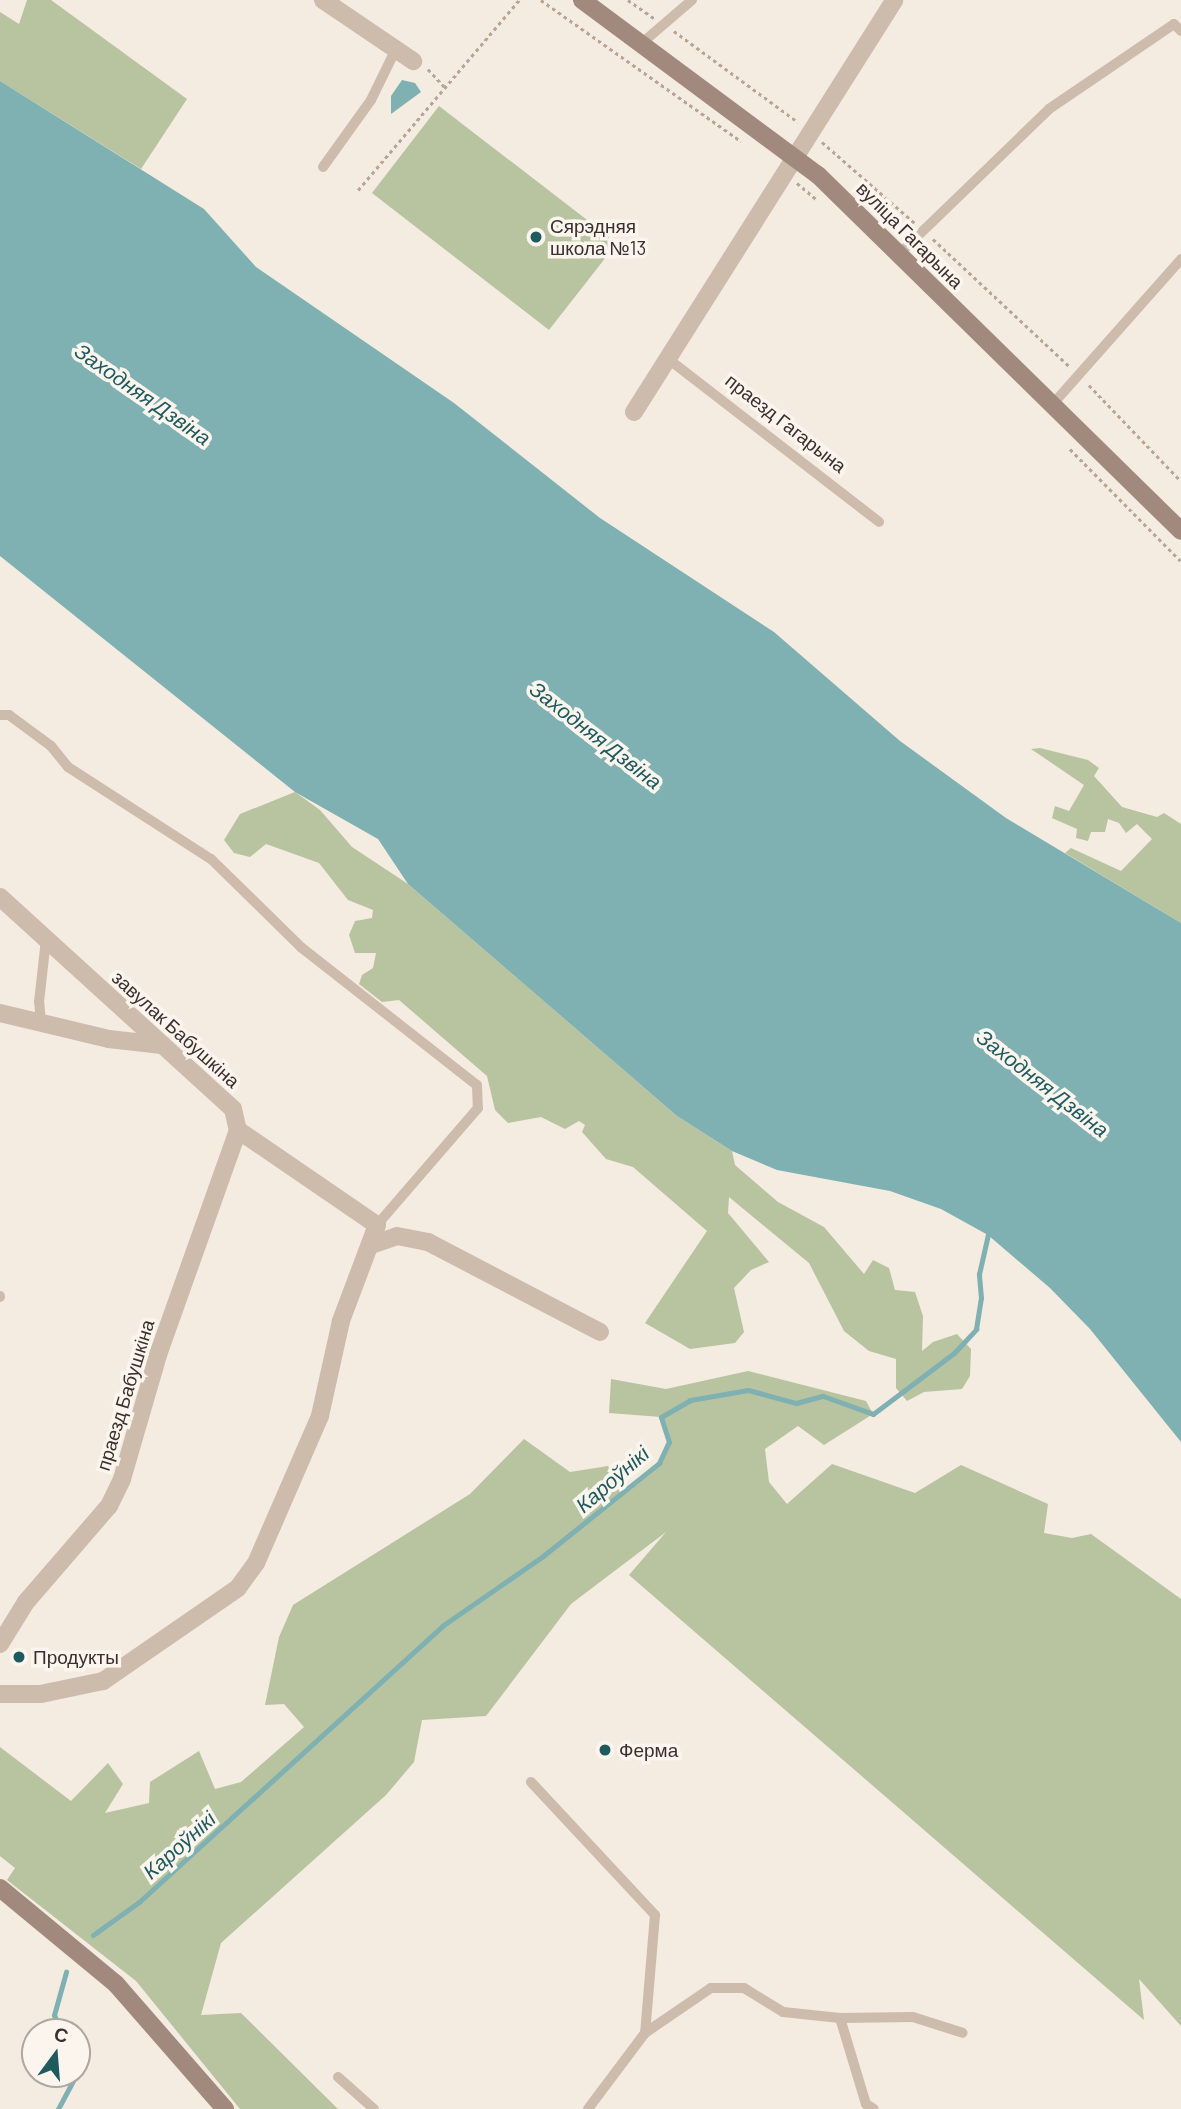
<!DOCTYPE html>
<meta charset="utf-8">
<style>
body{margin:0}
#map{position:relative;width:1181px;height:2109px;overflow:hidden;background:#f4ebe1;font-family:Barlow,sans-serif}
div>[style]{position:absolute}
.green>*{inset:0;background:#b8c4a0}
.water>*{inset:0;background:#7fb0b2}
.stream>*{height:5px;margin:-2.5px;padding:0 2.5px;transform-origin:2.5px;border-radius:2.5px;background:#7fb0b2}
.path>*{height:2.5px;margin-top:-1.25px;transform-origin:0;background:repeating-linear-gradient(90deg,#b9a596 0 3.5px,transparent 0 7px)}
.lane>*{height:10px;margin:-5px;padding:0 5px;transform-origin:5px;border-radius:5px;background:#cdbbac}
.street>*{height:18px;margin:-9px;padding:0 9px;transform-origin:9px;border-radius:9px;background:#cdbbac}
.secondary>*{height:18px;margin:-9px;padding:0 9px;transform-origin:9px;border-radius:9px;background:#a18a7d}
.dots>*{width:19px;height:19px;translate:-50% -50%;box-sizing:border-box;border:4px solid #fbf5ee;border-radius:50%}
span{translate:-50% -50%;white-space:nowrap;text-align:center;line-height:1.15;-webkit-text-stroke:7px #fbf5ee;paint-order:stroke}
.poi-label{font-size:19px;color:#3b302b}
.left{translate:0 -50%;text-align:left}
.street-label{font-size:19px;color:#3b302b}
.water-label{font-size:21px;color:#1f5a5e;font-style:italic}
.north{position:absolute;left:21px;top:2018px;width:70px;height:70px;box-sizing:border-box;background:#fbf5ee;border:2px solid #aea6a0;border-radius:50%;rotate:16deg;font-size:19px;font-weight:700;line-height:28px;text-align:center;color:#3b302b}
.north::after{content:'';display:block;margin:auto;width:24px;height:32px;background:#1f5a5e;clip-path:polygon(50% 0,100% 100%,50% 72%,0 100%)}
</style>
<div id="map">
<div class="green">
<div style="clip-path:polygon(27px 0,51px 0,187px 99px,141px 169px,0 81px,0 12px,19px 24px)"></div>
<div style="clip-path:polygon(439px 106px,617px 243px,549px 330px,372px 193px)"></div>
<div style="clip-path:polygon(1040px 748px,1088px 760px,1099px 768px,1094px 776px,1122px 807px,1157px 817px,1164px 813px,1181px 824px,1181px 923px,1065px 853px,1071px 848px,1121px 871px,1152px 839px,1137px 824px,1126px 833px,1119px 823px,1108px 819px,1105px 832px,1091px 832px,1088px 841px,1076px 838px,1077px 829px,1052px 818px,1055px 806px,1069px 811px,1084px 785px,1031px 749px)"></div>
<div style="clip-path:polygon(295px 792px,320px 810px,352px 847px,408px 884px,677px 1116px,732px 1151px,735px 1165px,778px 1202px,824px 1227px,864px 1274px,873px 1260px,889px 1268px,895px 1290px,915px 1292px,923px 1316px,922px 1351px,933px 1342px,957px 1334px,971px 1349px,970px 1376px,962px 1389px,924px 1392px,907px 1401px,896px 1388px,896px 1359px,869px 1351px,844px 1331px,809px 1263px,729px 1197px,728px 1213px,769px 1262px,751px 1270px,734px 1288px,744px 1332px,735px 1343px,690px 1349px,645px 1323px,707px 1231px,633px 1167px,606px 1159px,582px 1132px,585px 1125px,579px 1121px,565px 1129px,541px 1117px,508px 1123px,495px 1110px,487px 1076px,399px 1000px,382px 1002px,359px 984px,362px 975px,373px 968px,376px 953px,355px 953px,349px 935px,355px 921px,372px 918px,373px 910px,348px 900px,319px 863px,266px 844px,250px 857px,234px 853px,224px 840px,240px 814px)"></div>
<div style="clip-path:polygon(748px 1371px,866px 1401px,873px 1414px,824px 1445px,798px 1426px,765px 1449px,769px 1482px,787px 1504px,832px 1464px,915px 1493px,961px 1465px,1048px 1504px,1044px 1533px,1072px 1538px,1091px 1534px,1181px 1599px,1181px 2026px,1139px 1979px,1144px 2020px,629px 1575px,666px 1532px,571px 1604px,486px 1716px,422px 1720px,414px 1762px,386px 1795px,221px 1943px,201px 2015px,241px 2013px,338px 2109px,240px 2109px,136px 1981px,7px 1880px,15px 1868px,0 1856px,0 1747px,71px 1801px,108px 1763px,123px 1784px,105px 1813px,149px 1803px,150px 1782px,199px 1751px,215px 1789px,241px 1782px,304px 1727px,284px 1704px,265px 1705px,279px 1637px,293px 1605px,470px 1494px,524px 1439px,570px 1472px,608px 1466px,620px 1492px,659px 1463px,669px 1442px,661px 1417px,609px 1413px,611px 1379px,666px 1389px)"></div>
</div>
<div class="water">
<div style="clip-path:polygon(402px 80px,415px 83px,421px 92px,391px 114px,391px 96px)"></div>
<div style="clip-path:polygon(0 81px,204px 209px,256px 267px,454px 403px,600px 518px,774px 632px,900px 741px,1006px 818px,1181px 923px,1181px 1442px,1090px 1329px,1050px 1288px,988px 1235px,941px 1209px,890px 1191px,777px 1170px,732px 1151px,677px 1116px,408px 884px,378px 839px,295px 792px,0 556px)"></div>
</div>
<div class="stream">
<div style="left:93px;top:1935px;width:57px;rotate:-35.7deg"></div>
<div style="left:139px;top:1902px;width:410px;rotate:-42.3deg"></div>
<div style="left:442px;top:1626px;width:123px;rotate:-34.7deg"></div>
<div style="left:543px;top:1556px;width:149px;rotate:-38.7deg"></div>
<div style="left:659px;top:1463px;width:23px;rotate:-65deg"></div>
<div style="left:669px;top:1442px;width:26px;rotate:-108deg"></div>
<div style="left:661px;top:1417px;width:34px;rotate:-30deg"></div>
<div style="left:690px;top:1400px;width:59px;rotate:-9.8deg"></div>
<div style="left:748px;top:1390px;width:50px;rotate:15.2deg"></div>
<div style="left:796px;top:1403px;width:28px;rotate:-15deg"></div>
<div style="left:823px;top:1396px;width:53px;rotate:19.8deg"></div>
<div style="left:873px;top:1414px;width:101px;rotate:-37deg"></div>
<div style="left:954px;top:1353px;width:33px;rotate:-47deg"></div>
<div style="left:976px;top:1329px;width:31px;rotate:-81deg"></div>
<div style="left:981px;top:1298px;width:24px;rotate:-95deg"></div>
<div style="left:979px;top:1274px;width:45px;rotate:-77.2deg"></div>
<div style="left:61px;top:2032px;width:18px;rotate:-112deg"></div>
<div style="left:54px;top:2015px;width:45px;rotate:-74.4deg"></div>
<div style="left:58px;top:2109px;width:40px;rotate:-62deg"></div>
</div>
<div class="path">
<div style="left:541px;top:0;width:245px;rotate:35.2deg"></div>
<div style="left:628px;top:0;width:32px;rotate:35deg"></div>
<div style="left:674px;top:31px;width:154px;rotate:36.3deg"></div>
<div style="left:428px;top:69px;width:25px;rotate:47deg"></div>
<div style="left:822px;top:142px;width:123px;rotate:41.1deg"></div>
<div style="left:797px;top:183px;width:25px;rotate:40deg"></div>
<div style="left:358px;top:190px;width:249px;rotate:-49.7deg"></div>
<div style="left:933px;top:239px;width:186px;rotate:43deg"></div>
<div style="left:1089px;top:385px;width:133px;rotate:46.2deg"></div>
<div style="left:1070px;top:449px;width:158px;rotate:45.3deg"></div>
</div>
<div class="lane">
<div style="left:642px;top:43px;width:66px;rotate:-40.7deg"></div>
<div style="left:323px;top:167px;width:82px;rotate:-54.4deg"></div>
<div style="left:371px;top:100px;width:57px;rotate:-63.9deg"></div>
<div style="left:899px;top:254px;width:209px;rotate:-44deg"></div>
<div style="left:1049px;top:109px;width:151px;rotate:-34.2deg"></div>
<div style="left:1174px;top:24px;width:10px;rotate:45deg"></div>
<div style="left:667px;top:358px;width:268px;rotate:37.7deg"></div>
<div style="left:1052px;top:405px;width:195px;rotate:-48.5deg"></div>
<div style="left:0;top:715px;width:9px"></div>
<div style="left:9px;top:715px;width:52px;rotate:36.4deg"></div>
<div style="left:51px;top:746px;width:27px;rotate:51deg"></div>
<div style="left:68px;top:767px;width:170px;rotate:32.8deg"></div>
<div style="left:211px;top:859px;width:127px;rotate:44.4deg"></div>
<div style="left:302px;top:948px;width:222px;rotate:38.1deg"></div>
<div style="left:477px;top:1085px;width:23px;rotate:88deg"></div>
<div style="left:478px;top:1108px;width:155px;rotate:130.8deg"></div>
<div style="left:41px;top:1023px;width:21px;rotate:-95deg"></div>
<div style="left:39px;top:1002px;width:62px;rotate:-83.6deg"></div>
<div style="left:0;top:1297px;width:1px;rotate:-90deg"></div>
<div style="left:531px;top:1782px;width:182px;rotate:47deg"></div>
<div style="left:655px;top:1915px;width:118px;rotate:94.8deg"></div>
<div style="left:645px;top:2033px;width:95px;rotate:126.9deg"></div>
<div style="left:840px;top:2018px;width:90px;rotate:73.2deg"></div>
<div style="left:866px;top:2104px;width:9px;rotate:32deg"></div>
<div style="left:645px;top:2033px;width:80px;rotate:-34.3deg"></div>
<div style="left:711px;top:1988px;width:33px"></div>
<div style="left:744px;top:1988px;width:46px;rotate:31.6deg"></div>
<div style="left:783px;top:2012px;width:57px;rotate:6deg"></div>
<div style="left:840px;top:2018px;width:73px;rotate:-0.8deg"></div>
<div style="left:913px;top:2017px;width:52px;rotate:17.7deg"></div>
<div style="left:338px;top:2077px;width:48px;rotate:41.6deg"></div>
</div>
<div class="street">
<div style="left:323px;top:0;width:109px;rotate:34.1deg"></div>
<div style="left:634px;top:412px;width:487px;rotate:-57.7deg"></div>
<div style="left:0;top:897px;width:315px;rotate:42.3deg"></div>
<div style="left:233px;top:1109px;width:22px;rotate:77deg"></div>
<div style="left:238px;top:1130px;width:168px;rotate:34.4deg"></div>
<div style="left:377px;top:1225px;width:103px;rotate:110.6deg"></div>
<div style="left:341px;top:1321px;width:97px;rotate:102.5deg"></div>
<div style="left:320px;top:1416px;width:160px;rotate:113.5deg"></div>
<div style="left:256px;top:1563px;width:31px;rotate:126deg"></div>
<div style="left:238px;top:1588px;width:164px;rotate:145.4deg"></div>
<div style="left:103px;top:1681px;width:63px;rotate:168.2deg"></div>
<div style="left:41px;top:1694px;width:41px;rotate:180deg"></div>
<div style="left:0;top:1013px;width:112px;rotate:13.4deg"></div>
<div style="left:109px;top:1039px;width:53px;rotate:6.5deg"></div>
<div style="left:374px;top:1244px;width:24px;rotate:-19deg"></div>
<div style="left:397px;top:1236px;width:32px;rotate:11deg"></div>
<div style="left:428px;top:1242px;width:194px;rotate:27.6deg"></div>
<div style="left:0;top:1644px;width:49px;rotate:-58.2deg"></div>
<div style="left:26px;top:1602px;width:127px;rotate:-49.2deg"></div>
<div style="left:109px;top:1506px;width:30px;rotate:-64deg"></div>
<div style="left:122px;top:1479px;width:132px;rotate:-73.8deg"></div>
<div style="left:159px;top:1352px;width:236px;rotate:-70.4deg"></div>
</div>
<div class="secondary">
<div style="left:582px;top:0;width:294px;rotate:36.6deg"></div>
<div style="left:818px;top:175px;width:508px;rotate:44.44deg"></div>
<div style="left:0;top:1888px;width:151px;rotate:39.6deg"></div>
<div style="left:116px;top:1984px;width:166px;rotate:48.9deg"></div>
</div>
<div class="dots">
<div style="left:536px;top:237px;background:#1f5a5e"></div>
<div style="left:19px;top:1657px;background:#1f5a5e"></div>
<div style="left:605px;top:1750px;background:#1f5a5e"></div>
</div>
<div class="poi-label">
<span class="left" style="left:550px;top:237px">Сярэдняя<br>школа №13</span>
<span class="left" style="left:33px;top:1657px">Продукты</span>
<span class="left" style="left:619px;top:1750px">Ферма</span>
</div>
<div class="street-label">
<span style="left:910px;top:235px;rotate:45deg">вуліца Гагарына</span>
<span style="left:786px;top:423px;rotate:38deg">праезд Гагарына</span>
<span style="left:176px;top:1029px;rotate:42deg">завулак Бабушкіна</span>
<span style="left:125px;top:1395px;rotate:-73deg">праезд Бабушкіна</span>
</div>
<div class="water-label">
<span style="left:143px;top:394px;rotate:35deg">Заходняя Дзвіна</span>
<span style="left:596px;top:735px;rotate:38deg">Заходняя Дзвіна</span>
<span style="left:1043px;top:1083px;rotate:38deg">Заходняя Дзвіна</span>
<span style="left:612px;top:1479px;rotate:-41deg">Кароўнікі</span>
<span style="left:179px;top:1845px;rotate:-42deg">Кароўнікі</span>
</div>
<div class="north">С</div>
</div>
